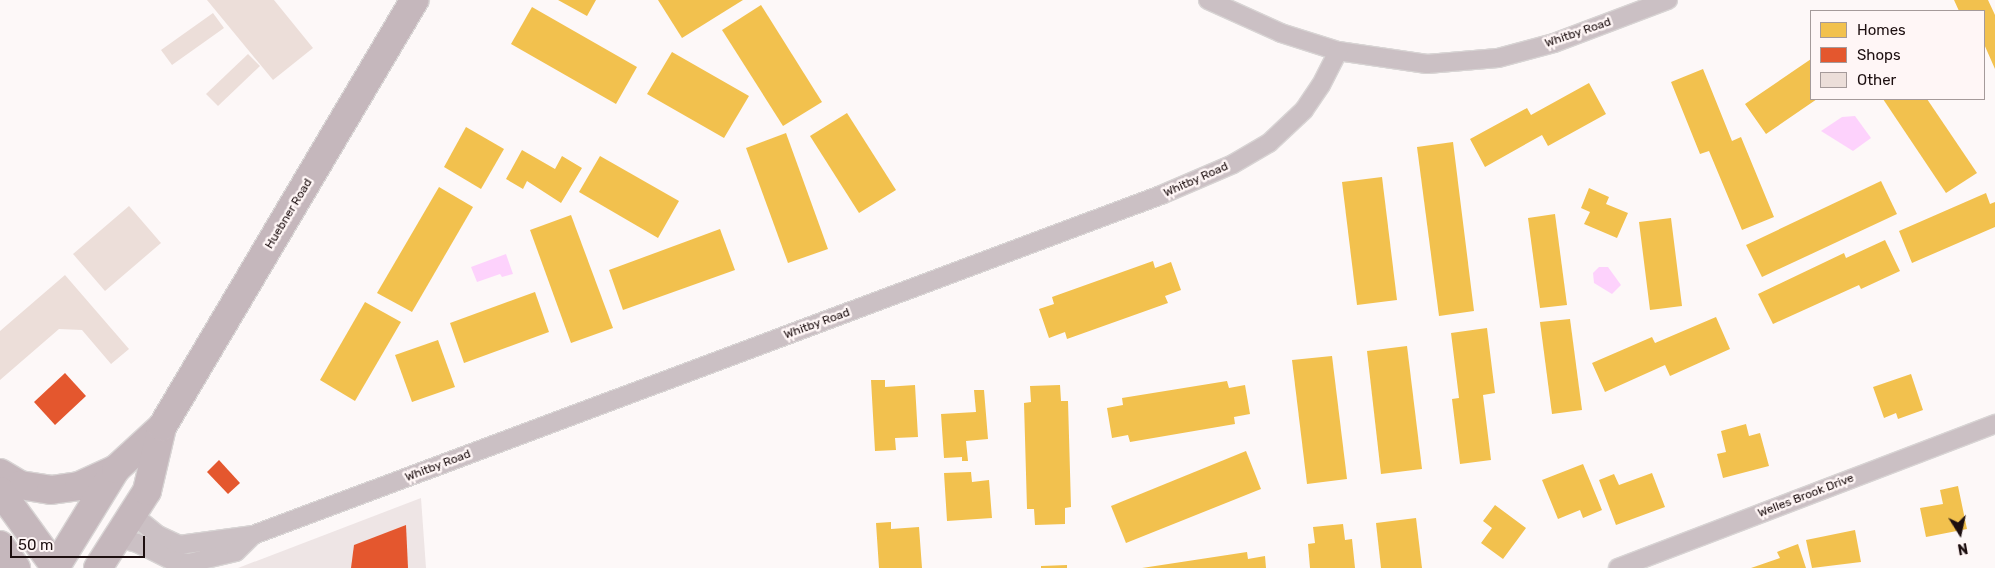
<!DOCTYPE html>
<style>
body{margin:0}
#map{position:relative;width:1995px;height:568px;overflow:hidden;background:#fdf8f8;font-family:Rubik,sans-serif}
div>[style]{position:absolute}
.built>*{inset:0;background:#eee5e5}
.water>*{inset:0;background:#fdd2fc}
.homes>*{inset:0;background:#f2c14e}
.shops>*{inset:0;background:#e4572e}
.building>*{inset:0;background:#ecded9}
.roads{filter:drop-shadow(1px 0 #d8d4d4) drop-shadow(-1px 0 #d8d4d4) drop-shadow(0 1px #d8d4d4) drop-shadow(0 -1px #d8d4d4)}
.minor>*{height:18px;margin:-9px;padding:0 9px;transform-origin:9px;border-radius:9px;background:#cbc0c4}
.primary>*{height:28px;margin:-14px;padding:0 14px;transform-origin:14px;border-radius:14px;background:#c5b7bc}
span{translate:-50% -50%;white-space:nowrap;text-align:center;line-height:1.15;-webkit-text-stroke:5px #fff6f6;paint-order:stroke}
.street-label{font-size:12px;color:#1d0f10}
.legend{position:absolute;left:1810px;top:10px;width:175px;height:90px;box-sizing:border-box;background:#fff6f6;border:1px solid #a59a9a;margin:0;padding:6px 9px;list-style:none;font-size:15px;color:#1d0f10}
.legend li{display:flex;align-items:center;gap:10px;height:25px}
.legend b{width:25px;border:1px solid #a59a9a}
.north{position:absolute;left:1935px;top:508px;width:50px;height:50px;-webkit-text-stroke:4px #fff6f6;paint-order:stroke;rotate:170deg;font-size:14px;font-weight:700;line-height:20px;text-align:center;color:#1d0f10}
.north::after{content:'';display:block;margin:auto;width:18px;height:22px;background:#1d0f10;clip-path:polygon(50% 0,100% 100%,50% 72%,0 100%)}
.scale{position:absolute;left:10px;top:536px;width:135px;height:22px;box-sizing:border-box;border:2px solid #1d0f10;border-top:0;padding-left:6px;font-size:15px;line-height:18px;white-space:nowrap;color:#1d0f10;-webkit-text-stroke:4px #fff6f6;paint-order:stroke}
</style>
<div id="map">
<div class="built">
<div style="clip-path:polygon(421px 498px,426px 568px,238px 568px)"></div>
</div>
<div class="water">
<div style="clip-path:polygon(1855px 116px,1871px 138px,1853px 151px,1821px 131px,1842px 117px)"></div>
<div style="clip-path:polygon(506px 254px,513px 274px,502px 277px,500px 274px,477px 282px,471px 267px)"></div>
<div style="clip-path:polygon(1599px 267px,1608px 267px,1621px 285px,1612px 294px,1594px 283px,1593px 273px)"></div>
</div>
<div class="homes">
<div style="clip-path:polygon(558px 0,596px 0,587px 16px)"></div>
<div style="clip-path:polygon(658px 0,743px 0,682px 38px)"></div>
<div style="clip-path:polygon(1954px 0,1988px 0,1995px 15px,1995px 69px,1984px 44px,1984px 11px,1959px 11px)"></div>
<div style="clip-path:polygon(761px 5px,822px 102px,783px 126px,722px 30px)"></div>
<div style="clip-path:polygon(532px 7px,637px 67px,616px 104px,511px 44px)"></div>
<div style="clip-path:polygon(672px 52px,749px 96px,724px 138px,647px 94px)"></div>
<div style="clip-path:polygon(1811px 59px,1811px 99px,1817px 99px,1766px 134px,1745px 104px)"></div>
<div style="clip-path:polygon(1703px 69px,1732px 141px,1741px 137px,1774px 217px,1742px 230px,1709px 151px,1700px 154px,1671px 82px)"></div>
<div style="clip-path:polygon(1589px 83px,1606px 114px,1548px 146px,1542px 135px,1485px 167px,1470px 139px,1527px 108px,1531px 115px)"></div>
<div style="clip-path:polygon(1883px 99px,1927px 99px,1977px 173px,1946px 193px)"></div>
<div style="clip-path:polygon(847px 113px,896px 190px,859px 213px,810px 136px)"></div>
<div style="clip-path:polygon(466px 127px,504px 149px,481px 189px,444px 167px)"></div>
<div style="clip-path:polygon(786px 133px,828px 249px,788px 263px,746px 148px)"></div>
<div style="clip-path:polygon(1453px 142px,1474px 311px,1439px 316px,1417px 147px)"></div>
<div style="clip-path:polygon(522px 150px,555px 169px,562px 156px,582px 168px,561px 203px,527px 181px,523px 189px,506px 179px)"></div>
<div style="clip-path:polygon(600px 156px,679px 201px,658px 238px,579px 192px)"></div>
<div style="clip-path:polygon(1382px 177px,1397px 300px,1357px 305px,1342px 182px)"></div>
<div style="clip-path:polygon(1881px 181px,1897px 214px,1762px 277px,1746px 245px)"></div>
<div style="clip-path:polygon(439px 187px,473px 207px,412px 312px,377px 293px)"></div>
<div style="clip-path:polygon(1589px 188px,1609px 197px,1606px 204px,1628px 213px,1617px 238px,1584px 224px,1590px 212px,1581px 208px)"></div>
<div style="clip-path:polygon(1986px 193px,1990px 204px,1995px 202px,1995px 227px,1912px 263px,1899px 231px)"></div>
<div style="clip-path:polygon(1555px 214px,1567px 305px,1540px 308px,1528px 218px)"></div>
<div style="clip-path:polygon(571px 215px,613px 328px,571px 343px,530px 230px)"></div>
<div style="clip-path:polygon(1671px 218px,1682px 306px,1650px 310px,1639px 222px)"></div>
<div style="clip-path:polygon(720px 229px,735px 270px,623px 310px,609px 270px)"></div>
<div style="clip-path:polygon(1885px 240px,1900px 271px,1861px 289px,1859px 285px,1773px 324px,1758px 294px,1844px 253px,1846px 258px)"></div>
<div style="clip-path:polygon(1153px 261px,1155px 268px,1171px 262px,1181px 290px,1165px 296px,1168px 303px,1067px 339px,1065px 332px,1049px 338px,1039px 309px,1054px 304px,1052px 297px)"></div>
<div style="clip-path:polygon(535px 292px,549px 332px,464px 363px,450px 323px)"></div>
<div style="clip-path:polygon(365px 302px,401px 322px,355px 401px,320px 380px)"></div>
<div style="clip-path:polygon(1716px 317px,1730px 349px,1670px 376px,1665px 365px,1605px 392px,1592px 363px,1652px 337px,1655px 343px)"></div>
<div style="clip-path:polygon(1570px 319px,1582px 410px,1552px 414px,1540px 322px)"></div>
<div style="clip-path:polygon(1487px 328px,1495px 393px,1483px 395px,1491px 460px,1460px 464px,1452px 399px,1459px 398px,1451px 333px)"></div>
<div style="clip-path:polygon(438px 340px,455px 387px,412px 402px,395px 355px)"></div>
<div style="clip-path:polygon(1407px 346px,1422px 469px,1381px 474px,1367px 351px)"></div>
<div style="clip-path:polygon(1332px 356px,1347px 479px,1307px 484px,1292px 360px)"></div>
<div style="clip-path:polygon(1911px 374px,1923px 410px,1898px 419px,1896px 413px,1884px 418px,1873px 387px)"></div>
<div style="clip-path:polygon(871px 380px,885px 380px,885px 387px,915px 385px,918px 437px,895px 438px,896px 450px,875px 451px)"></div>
<div style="clip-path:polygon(1227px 381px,1229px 388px,1245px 385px,1250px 414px,1234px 417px,1235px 424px,1130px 442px,1128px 435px,1112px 438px,1107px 408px,1123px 405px,1122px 398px)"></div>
<div style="clip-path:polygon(1060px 385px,1061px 401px,1068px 401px,1071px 507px,1065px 508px,1065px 524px,1035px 525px,1034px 509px,1027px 509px,1024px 403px,1031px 402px,1030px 386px)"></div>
<div style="clip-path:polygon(974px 390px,984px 390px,988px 439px,966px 441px,968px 461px,962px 461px,962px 457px,944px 458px,941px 414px,976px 412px)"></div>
<div style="clip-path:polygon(1746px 424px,1749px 436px,1760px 433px,1769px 466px,1723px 478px,1717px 454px,1726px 452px,1721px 431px)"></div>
<div style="clip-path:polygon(1246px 451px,1261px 489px,1126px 543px,1111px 506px)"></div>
<div style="clip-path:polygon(1583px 464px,1602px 510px,1583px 518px,1580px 510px,1558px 519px,1542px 480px)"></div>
<div style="clip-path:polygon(971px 472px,972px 482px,989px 480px,992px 518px,947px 521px,944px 473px)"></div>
<div style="clip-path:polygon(1652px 473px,1665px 507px,1616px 525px,1599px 480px,1614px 474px,1619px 485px)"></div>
<div style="clip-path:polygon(1958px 486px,1967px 529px,1926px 537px,1920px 508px,1943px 504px,1940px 490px)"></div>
<div style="clip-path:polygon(1495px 505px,1526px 528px,1503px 559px,1481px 543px,1492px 528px,1483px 521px)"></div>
<div style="clip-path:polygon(1416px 518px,1422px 568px,1381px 568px,1376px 523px)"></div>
<div style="clip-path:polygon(891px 522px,891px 529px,919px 527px,922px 568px,879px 568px,876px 523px)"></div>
<div style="clip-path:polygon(1343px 524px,1345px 540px,1352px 539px,1355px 568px,1310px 568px,1308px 544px,1315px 543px,1313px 527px)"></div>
<div style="clip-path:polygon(1855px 530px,1861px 562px,1812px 568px,1806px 540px)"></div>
<div style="clip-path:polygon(1798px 544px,1806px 568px,1751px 568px,1780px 558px,1777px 552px)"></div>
<div style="clip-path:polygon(1247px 552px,1248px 559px,1265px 556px,1266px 568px,1142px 568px)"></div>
<div style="clip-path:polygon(1067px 565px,1067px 568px,1041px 568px,1041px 566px)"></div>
</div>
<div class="shops">
<div style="clip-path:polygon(65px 373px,86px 396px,55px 425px,34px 402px)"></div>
<div style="clip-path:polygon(219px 460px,240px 483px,228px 494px,207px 472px)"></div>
<div style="clip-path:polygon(406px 525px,408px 568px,351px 568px,354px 545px)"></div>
</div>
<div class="building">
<div style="clip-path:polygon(207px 0,274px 0,313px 48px,273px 80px)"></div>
<div style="clip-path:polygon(213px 13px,224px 28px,172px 65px,161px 50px)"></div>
<div style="clip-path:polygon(248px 54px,260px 66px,218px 106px,206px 94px)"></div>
<div style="clip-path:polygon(129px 206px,161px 243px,105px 291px,73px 254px)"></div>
<div style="clip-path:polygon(65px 275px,129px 349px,111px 364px,82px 330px,59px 329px,0 380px,0 331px)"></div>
</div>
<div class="roads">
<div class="minor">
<div style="left:1208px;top:0;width:80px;rotate:24.3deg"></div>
<div style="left:1281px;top:33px;width:60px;rotate:17.5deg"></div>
<div style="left:1338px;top:51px;width:90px;rotate:8.3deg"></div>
<div style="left:1427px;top:64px;width:71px;rotate:-4.8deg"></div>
<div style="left:1498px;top:58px;width:58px;rotate:-15deg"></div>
<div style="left:1554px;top:43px;width:122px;rotate:-20.7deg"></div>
<div style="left:132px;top:514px;width:33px;rotate:39deg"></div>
<div style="left:158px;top:535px;width:23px;rotate:25deg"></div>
<div style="left:179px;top:545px;width:75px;rotate:-7.7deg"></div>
<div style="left:253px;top:535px;width:970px;rotate:-20.53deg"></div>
<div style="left:1161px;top:195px;width:78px;rotate:-23.3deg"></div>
<div style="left:1233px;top:164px;width:42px;rotate:-30.3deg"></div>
<div style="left:1269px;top:143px;width:48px;rotate:-43.3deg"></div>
<div style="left:1304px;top:110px;width:30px;rotate:-56deg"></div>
<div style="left:1321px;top:85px;width:38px;rotate:-63deg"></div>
<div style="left:117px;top:538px;width:21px;rotate:14deg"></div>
<div style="left:137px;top:543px;width:40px;rotate:26.6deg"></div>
<div style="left:173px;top:561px;width:16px;rotate:7deg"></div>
<div style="left:189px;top:563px;width:48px;rotate:-13.2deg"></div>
<div style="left:236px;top:552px;width:24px;rotate:-45deg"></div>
<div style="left:1618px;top:568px;width:404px;rotate:-20.9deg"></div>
</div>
<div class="primary">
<div style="left:0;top:473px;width:23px;rotate:31deg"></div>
<div style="left:20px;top:485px;width:31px;rotate:9deg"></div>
<div style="left:51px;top:490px;width:28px;rotate:-8deg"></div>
<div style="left:79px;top:486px;width:41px;rotate:-24.7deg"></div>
<div style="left:0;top:491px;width:95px;rotate:54deg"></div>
<div style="left:0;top:545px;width:28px;rotate:55deg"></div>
<div style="left:55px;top:568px;width:116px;rotate:-58.4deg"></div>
<div style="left:116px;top:469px;width:62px;rotate:-42.4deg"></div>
<div style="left:98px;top:568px;width:91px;rotate:-57.5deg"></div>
<div style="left:147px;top:491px;width:66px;rotate:-76.8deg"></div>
<div style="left:162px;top:427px;width:496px;rotate:-59.4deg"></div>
</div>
</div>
<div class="street-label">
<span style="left:1578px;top:33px;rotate:-19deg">Whitby Road</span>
<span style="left:1196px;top:180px;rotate:-24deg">Whitby Road</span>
<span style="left:289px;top:214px;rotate:-59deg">Huebner Road</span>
<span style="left:817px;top:324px;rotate:-20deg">Whitby Road</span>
<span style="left:438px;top:466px;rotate:-21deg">Whitby Road</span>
<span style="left:1806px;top:496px;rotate:-21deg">Welles Brook Drive</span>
</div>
<ul class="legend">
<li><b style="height:14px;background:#f2c14e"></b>Homes</li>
<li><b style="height:14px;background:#e4572e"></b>Shops</li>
<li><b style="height:14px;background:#ecded9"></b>Other</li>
</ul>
<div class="north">N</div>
<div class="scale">50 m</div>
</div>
